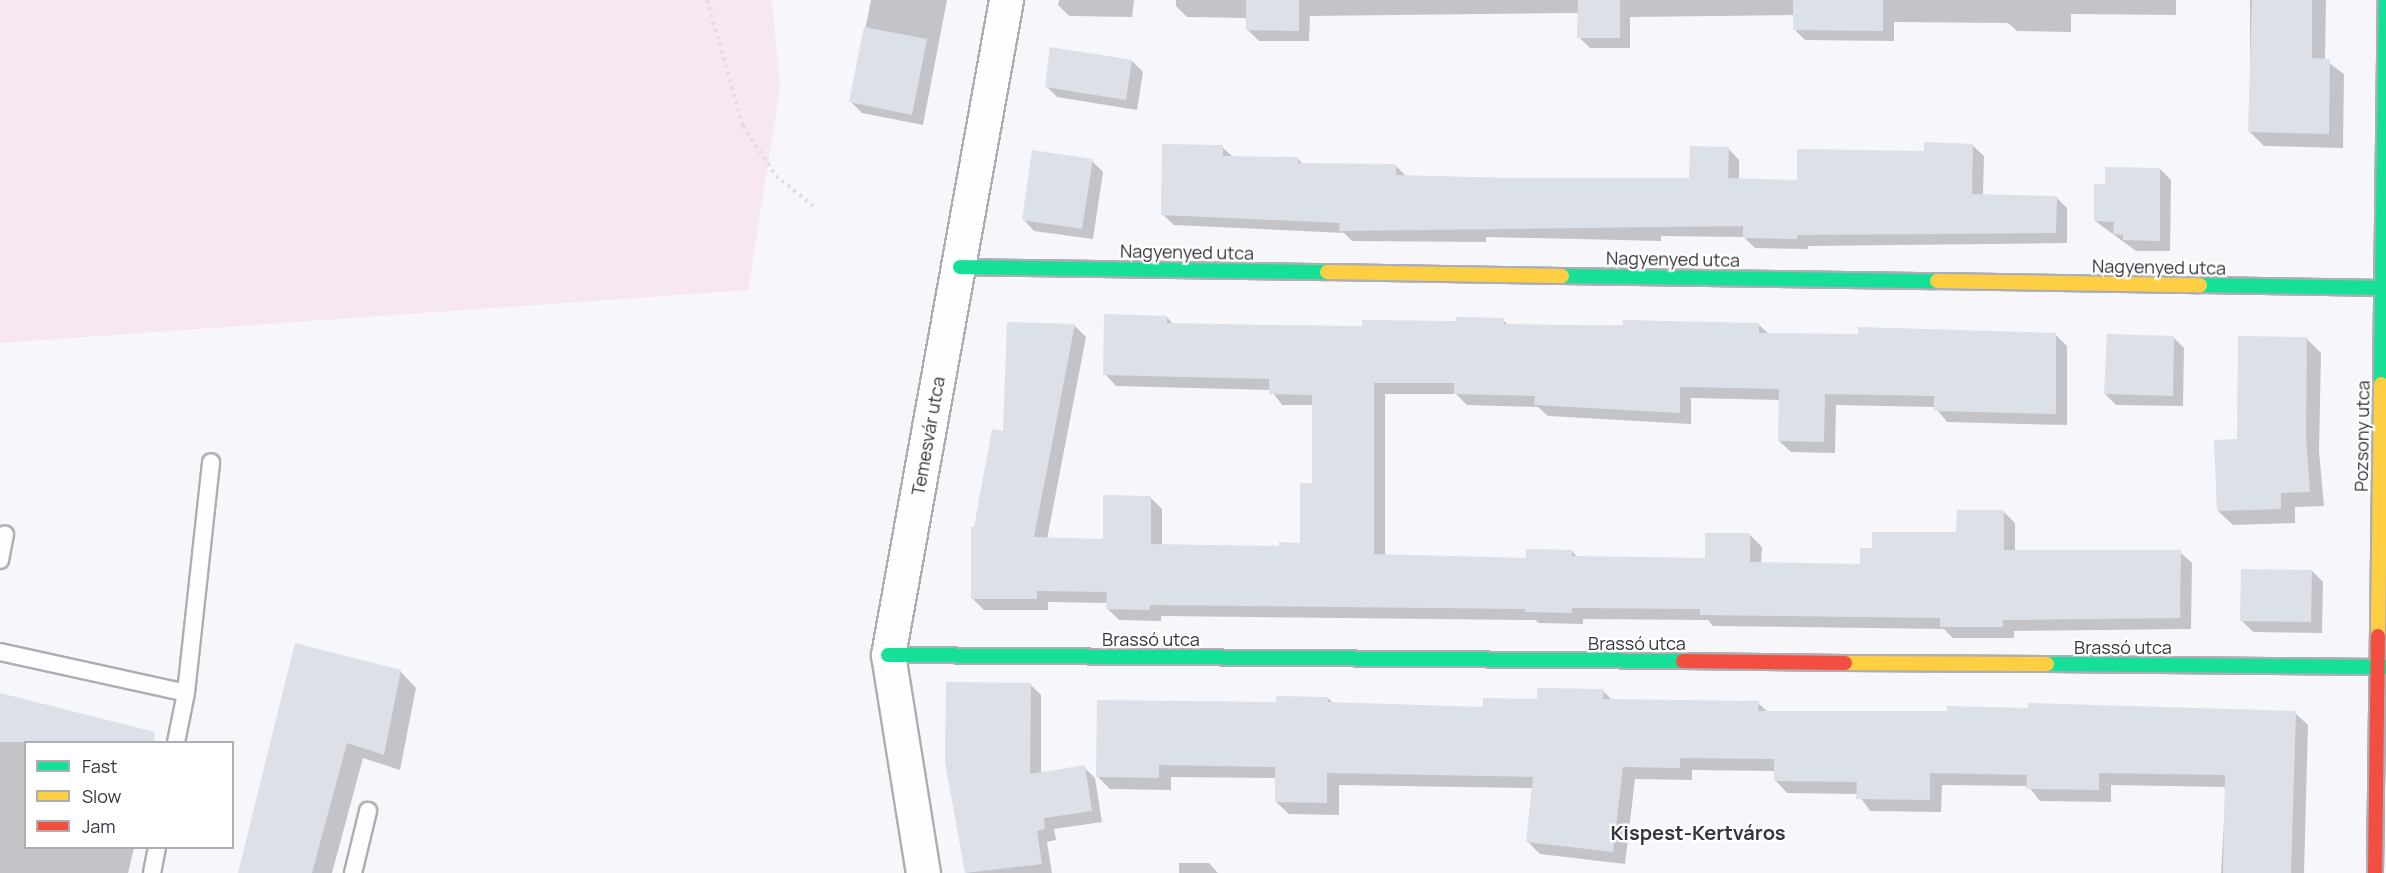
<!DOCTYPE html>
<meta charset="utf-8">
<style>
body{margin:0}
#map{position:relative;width:2386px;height:873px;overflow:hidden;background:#f6f6fb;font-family:Manrope,sans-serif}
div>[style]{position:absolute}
.green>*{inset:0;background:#f7e7f0}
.shadow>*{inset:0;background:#0003}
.building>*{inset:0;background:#dce0e9}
.path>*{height:4px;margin-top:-2px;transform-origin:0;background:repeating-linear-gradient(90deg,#dfdfe2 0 3px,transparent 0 7.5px)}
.roads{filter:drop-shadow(2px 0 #adadb3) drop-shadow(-2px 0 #adadb3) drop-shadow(0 2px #adadb3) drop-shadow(0 -2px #adadb3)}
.lane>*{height:16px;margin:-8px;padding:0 8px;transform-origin:8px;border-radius:8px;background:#fefefe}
.street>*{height:33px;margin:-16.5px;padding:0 16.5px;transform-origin:16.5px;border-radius:16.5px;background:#fefefe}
.fast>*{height:14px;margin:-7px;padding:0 7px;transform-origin:7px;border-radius:7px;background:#16e098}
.slow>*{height:14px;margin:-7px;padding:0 7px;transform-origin:7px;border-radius:7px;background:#ffcf43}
.jam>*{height:14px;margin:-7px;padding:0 7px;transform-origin:7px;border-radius:7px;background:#f24e42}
span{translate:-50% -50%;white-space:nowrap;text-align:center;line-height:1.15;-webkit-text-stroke:4.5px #fff;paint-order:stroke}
.street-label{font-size:18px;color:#35353e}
.neighbourhood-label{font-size:20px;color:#35353e;font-weight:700}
.legend{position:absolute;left:24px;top:741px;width:210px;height:108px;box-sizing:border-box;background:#fff;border:2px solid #aeaeb2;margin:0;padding:8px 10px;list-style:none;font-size:18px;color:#35353e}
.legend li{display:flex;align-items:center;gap:12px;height:30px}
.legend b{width:30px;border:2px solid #aeaeb2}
</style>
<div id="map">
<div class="green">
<div style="clip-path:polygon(0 0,772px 0,780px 88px,748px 290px,0 343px)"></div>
</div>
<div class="shadow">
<div style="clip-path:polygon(871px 0,947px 0,923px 125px,862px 113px,851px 102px)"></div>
<div style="clip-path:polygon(1059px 0,1134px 0,1132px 17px,1069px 16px,1058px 5px)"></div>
<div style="clip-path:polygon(1176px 0,2176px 0,2176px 15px,2071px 14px,2071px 32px,2017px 31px,2008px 23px,1894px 22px,1894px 41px,1805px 40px,1794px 29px,1794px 15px,1630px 17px,1630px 48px,1590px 48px,1579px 37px,1579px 13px,1310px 16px,1309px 41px,1259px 41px,1248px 30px,1248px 18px,1187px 17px,1176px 6px)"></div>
<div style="clip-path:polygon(2250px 0,2326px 0,2325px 60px,2344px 74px,2343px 148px,2264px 146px,2250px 132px)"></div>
<div style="clip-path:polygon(1132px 61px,1143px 72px,1137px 110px,1057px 97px,1046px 86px)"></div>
<div style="clip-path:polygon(1972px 145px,1984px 156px,1983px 196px,2056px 197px,2067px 208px,2067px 243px,1808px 246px,1808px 249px,1755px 248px,1744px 237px,1661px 236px,1661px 241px,1486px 237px,1486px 242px,1352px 241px,1344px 233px,1174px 225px,1162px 214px,1222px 147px,1233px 157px,1297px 158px,1303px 164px,1395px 165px,1407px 177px,1691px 180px,1728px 148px,1739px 160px,1739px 180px,1798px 181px)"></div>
<div style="clip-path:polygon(1092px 161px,1103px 172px,1093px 239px,1034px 231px,1023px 219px)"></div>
<div style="clip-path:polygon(2160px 169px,2171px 180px,2170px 251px,2136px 251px,2095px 221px,2106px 186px)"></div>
<div style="clip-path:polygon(1167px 317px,1174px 325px,1363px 328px,1503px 320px,1509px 326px,1759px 325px,1769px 334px,2055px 334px,2067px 346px,2067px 425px,1947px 422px,1935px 407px,1836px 405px,1835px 453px,1791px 452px,1779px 441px,1780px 400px,1691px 398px,1691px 424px,1548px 416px,1538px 407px,1467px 405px,1456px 394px,1385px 394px,1385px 556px,1528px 559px,1572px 551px,1578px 558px,1706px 559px,1750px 535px,1762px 547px,1761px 564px,1862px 566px,1873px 550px,1958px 534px,2004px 512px,2015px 523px,2015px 551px,2180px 552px,2192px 563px,2191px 629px,2014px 631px,2014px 638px,1953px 638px,1944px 629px,1713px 626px,1708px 620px,1583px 619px,1583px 624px,1539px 623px,1535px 620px,1161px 616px,1161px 621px,1119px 620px,1108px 609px,1108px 603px,1048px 602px,1048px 610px,984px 610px,973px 599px,975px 529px,1004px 432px,1075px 326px,1086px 337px,1047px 539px,1104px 541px,1151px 498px,1162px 509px,1162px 545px,1280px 547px,1301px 544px,1314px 484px,1314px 405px,1282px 405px,1271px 390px,1116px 386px,1105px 374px)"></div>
<div style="clip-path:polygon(2173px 337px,2184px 348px,2183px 406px,2116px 405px,2105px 394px)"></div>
<div style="clip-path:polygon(2306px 338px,2321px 353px,2319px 451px,2324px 506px,2295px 507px,2295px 523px,2233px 525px,2218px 511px,2239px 440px)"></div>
<div style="clip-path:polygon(2312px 571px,2323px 582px,2322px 633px,2253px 632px,2242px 621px)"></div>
<div style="clip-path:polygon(400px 671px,416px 688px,400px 770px,363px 758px,332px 873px,240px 873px)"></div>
<div style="clip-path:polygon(1030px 684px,1041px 695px,1041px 774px,1084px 767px,1095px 778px,1102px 822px,1054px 829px,1056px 840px,1047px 842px,1052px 873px,967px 873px,946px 762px)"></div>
<div style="clip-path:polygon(1603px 691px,1612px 700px,1758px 703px,1768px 712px,2295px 713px,2308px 725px,2304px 873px,2221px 873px,2226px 787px,2111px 785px,2111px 802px,2040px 801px,2028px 786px,1942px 785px,1941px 812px,1870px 811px,1858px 794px,1787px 793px,1775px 780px,1775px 771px,1692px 770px,1692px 780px,1635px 779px,1625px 864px,1540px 854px,1527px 841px,1533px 788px,1339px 785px,1339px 815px,1289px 814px,1276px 802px,1277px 778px,1171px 777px,1171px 790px,1110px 789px,1098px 777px,1278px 703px,1328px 698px,1334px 704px,1485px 709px)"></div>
<div style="clip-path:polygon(0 695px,142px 730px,155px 742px,26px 742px,26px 848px,134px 848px,128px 873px,0 873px)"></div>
<div style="clip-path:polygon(1179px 863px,1209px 863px,1218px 873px,1179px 873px)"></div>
</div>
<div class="building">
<div style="clip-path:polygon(1246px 0,1299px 0,1299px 31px,1246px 30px)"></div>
<div style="clip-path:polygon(1578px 0,1620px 0,1620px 38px,1577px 38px)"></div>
<div style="clip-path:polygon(1793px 0,1883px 0,1883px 31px,1793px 30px)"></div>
<div style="clip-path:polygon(2252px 0,2312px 0,2312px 58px,2330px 59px,2329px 134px,2248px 132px)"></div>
<div style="clip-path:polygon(864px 27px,927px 39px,912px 115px,849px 102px)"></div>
<div style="clip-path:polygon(1050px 47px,1132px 60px,1126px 100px,1045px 87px)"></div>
<div style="clip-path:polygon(1924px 142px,1973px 144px,1972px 194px,2057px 196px,2056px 233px,1797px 235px,1797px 239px,1743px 238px,1743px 226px,1339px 231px,1340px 223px,1161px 215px,1162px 144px,1223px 145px,1223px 156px,1298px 157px,1298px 163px,1396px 164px,1396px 175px,1508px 178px,1689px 178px,1690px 146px,1729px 147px,1728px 178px,1797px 180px,1797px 149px,1924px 151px)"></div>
<div style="clip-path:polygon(1032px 150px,1093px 159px,1082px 229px,1022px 220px)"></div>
<div style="clip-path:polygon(2105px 167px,2160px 168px,2160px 241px,2123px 240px,2123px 235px,2113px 234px,2114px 222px,2094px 221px,2094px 184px,2105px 184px)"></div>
<div style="clip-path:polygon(1104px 314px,1167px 316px,1167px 323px,1273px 325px,1362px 326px,1362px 320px,1456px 321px,1456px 317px,1504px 318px,1504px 324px,1623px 326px,1623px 320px,1759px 323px,1759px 333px,1858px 334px,1858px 327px,2056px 333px,2056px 414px,1934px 411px,1934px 396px,1825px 394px,1824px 442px,1778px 441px,1779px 389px,1680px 387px,1680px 413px,1534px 405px,1535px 396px,1454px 394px,1454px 383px,1374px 383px,1374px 554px,1526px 558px,1526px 549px,1572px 550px,1572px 556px,1705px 558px,1705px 533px,1750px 533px,1750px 562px,1860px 564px,1860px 548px,1872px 548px,1872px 532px,1956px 532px,1957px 510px,2004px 510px,2004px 550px,2181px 550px,2180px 618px,2003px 620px,2003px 627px,1940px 627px,1940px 618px,1700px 615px,1700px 609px,1572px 608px,1572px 613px,1525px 612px,1525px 609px,1150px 605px,1150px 610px,1106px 609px,1107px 592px,1037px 591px,1037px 599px,971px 599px,971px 527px,974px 527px,992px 429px,1003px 431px,1007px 322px,1075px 324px,1034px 537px,1103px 539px,1103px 495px,1151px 496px,1151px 544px,1279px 546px,1279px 542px,1300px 543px,1300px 483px,1312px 483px,1312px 395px,1269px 394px,1269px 379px,1103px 375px)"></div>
<div style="clip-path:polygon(2107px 334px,2174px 336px,2173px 396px,2104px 394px)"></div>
<div style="clip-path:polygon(2238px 336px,2307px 337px,2306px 436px,2310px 492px,2281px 493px,2281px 509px,2217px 511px,2214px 440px,2237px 439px)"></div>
<div style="clip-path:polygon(2241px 569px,2312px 570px,2311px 622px,2240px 621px)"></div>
<div style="clip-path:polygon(295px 643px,401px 670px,384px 755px,347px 743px,312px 873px,238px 873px)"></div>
<div style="clip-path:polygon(946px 682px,1031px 683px,1030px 774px,1085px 765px,1092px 811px,1044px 818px,1045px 829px,1037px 831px,1042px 864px,965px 873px,945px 762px)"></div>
<div style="clip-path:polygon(1537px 688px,1604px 689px,1603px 699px,1759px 701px,1758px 711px,1947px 711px,1947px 706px,2028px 708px,2028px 703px,2296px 711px,2291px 873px,2223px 873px,2225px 775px,2099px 773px,2099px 790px,2026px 789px,2027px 775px,1930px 773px,1930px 800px,1856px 799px,1857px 782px,1774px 781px,1774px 759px,1680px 758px,1680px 768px,1623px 767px,1613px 852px,1526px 842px,1533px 777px,1327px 773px,1327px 803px,1275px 802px,1275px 767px,1159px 765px,1159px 778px,1096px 777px,1097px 700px,1276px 702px,1276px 696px,1328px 697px,1328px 702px,1483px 707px,1483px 698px,1537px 699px)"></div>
<div style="clip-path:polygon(0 693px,155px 732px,154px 742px,0 742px)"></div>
</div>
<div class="path">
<div style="left:707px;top:0;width:131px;rotate:74.1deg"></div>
<div style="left:743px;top:126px;width:60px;rotate:56.6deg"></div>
<div style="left:776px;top:176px;width:51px;rotate:38.7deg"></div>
</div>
<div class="roads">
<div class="lane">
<div style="left:0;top:560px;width:26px;rotate:-79deg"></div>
<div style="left:0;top:652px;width:190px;rotate:12.4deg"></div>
<div style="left:186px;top:693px;width:50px;rotate:101.5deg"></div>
<div style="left:186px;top:693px;width:232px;rotate:-83.8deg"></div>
<div style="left:152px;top:873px;width:25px;rotate:-79deg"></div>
<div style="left:353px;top:873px;width:64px;rotate:-76.4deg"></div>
</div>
<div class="street">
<div style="left:923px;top:873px;width:221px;rotate:-99.1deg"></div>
<div style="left:888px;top:655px;width:666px;rotate:-79.79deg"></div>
</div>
<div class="fast">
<div style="left:960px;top:267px;width:367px;rotate:0.8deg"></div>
<div style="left:1562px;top:276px;width:375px;rotate:0.8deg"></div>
<div style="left:2200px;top:285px;width:186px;rotate:0.9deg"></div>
<div style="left:2381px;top:384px;width:384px;rotate:-89.3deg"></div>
<div style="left:888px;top:655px;width:795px;rotate:0.43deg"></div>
<div style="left:2047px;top:664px;width:339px;rotate:0.5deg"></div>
</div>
<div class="slow">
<div style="left:1327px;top:272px;width:235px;rotate:1deg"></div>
<div style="left:1937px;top:281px;width:263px;rotate:0.9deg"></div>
<div style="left:2378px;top:636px;width:252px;rotate:-89.3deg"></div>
<div style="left:1845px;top:663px;width:202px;rotate:0.3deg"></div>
</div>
<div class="jam">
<div style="left:1683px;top:661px;width:162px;rotate:0.7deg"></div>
<div style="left:2375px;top:873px;width:237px;rotate:-89.3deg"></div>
</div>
</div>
<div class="street-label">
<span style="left:1187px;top:252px;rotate:1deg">Nagyenyed utca</span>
<span style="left:1673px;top:259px;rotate:1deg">Nagyenyed utca</span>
<span style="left:2159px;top:267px;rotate:1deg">Nagyenyed utca</span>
<span style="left:928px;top:436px;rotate:-80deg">Temesvár utca</span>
<span style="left:2362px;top:436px;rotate:-89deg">Pozsony utca</span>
<span style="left:1151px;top:639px">Brassó utca</span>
<span style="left:1637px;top:643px">Brassó utca</span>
<span style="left:2123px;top:647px">Brassó utca</span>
</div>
<div class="neighbourhood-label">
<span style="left:1698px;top:832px">Kispest-Kertváros</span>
</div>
<ul class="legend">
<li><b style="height:8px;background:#16e098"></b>Fast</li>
<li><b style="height:8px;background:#ffcf43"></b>Slow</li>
<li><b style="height:8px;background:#f24e42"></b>Jam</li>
</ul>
</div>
